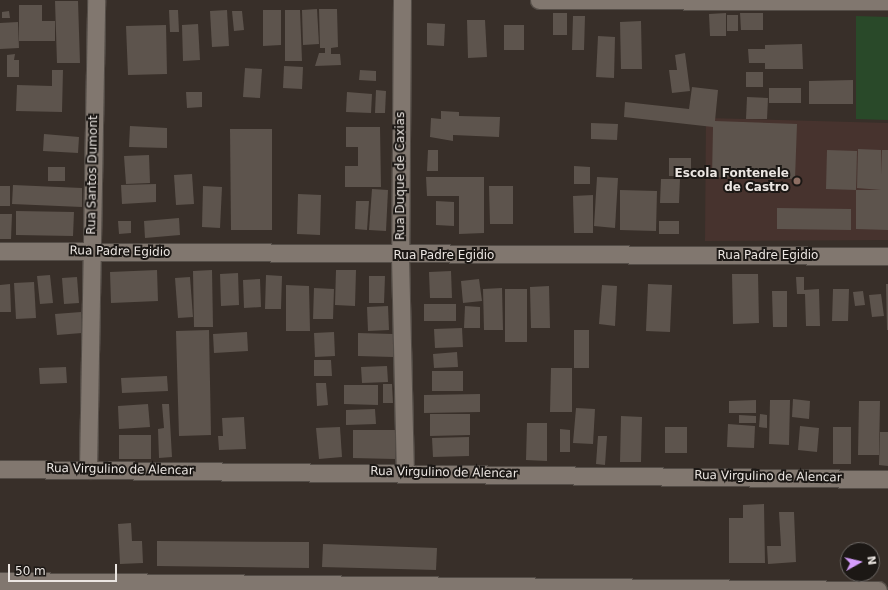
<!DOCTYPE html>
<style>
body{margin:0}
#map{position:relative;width:888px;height:590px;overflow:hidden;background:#382f29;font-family:"DejaVu Sans",sans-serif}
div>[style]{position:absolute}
.education>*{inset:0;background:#47332e}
.green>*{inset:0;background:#294929}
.building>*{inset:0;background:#5d544d}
.roads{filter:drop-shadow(1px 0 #544d47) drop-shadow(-1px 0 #544d47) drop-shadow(0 1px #544d47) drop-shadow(0 -1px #544d47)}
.street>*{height:17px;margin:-8.5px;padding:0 8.5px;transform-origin:8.5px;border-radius:8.5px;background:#81776f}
.dots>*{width:11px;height:11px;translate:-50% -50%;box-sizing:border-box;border:2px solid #1c1815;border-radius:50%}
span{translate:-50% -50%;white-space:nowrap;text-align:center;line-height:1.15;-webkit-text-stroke:4px #1c1815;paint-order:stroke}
.poi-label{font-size:12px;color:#ebe6e2;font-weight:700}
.right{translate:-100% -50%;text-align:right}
.street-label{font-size:12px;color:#ebe6e2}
.north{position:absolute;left:840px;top:542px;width:40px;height:40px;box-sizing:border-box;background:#1c1815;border:1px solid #6f6a67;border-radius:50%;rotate:82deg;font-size:11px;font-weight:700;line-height:16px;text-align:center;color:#ebe6e2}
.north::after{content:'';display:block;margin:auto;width:14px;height:18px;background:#d49cfc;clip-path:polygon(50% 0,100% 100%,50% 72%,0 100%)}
.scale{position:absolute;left:8px;top:564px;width:109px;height:18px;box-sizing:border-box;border:2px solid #ebe6e2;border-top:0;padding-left:5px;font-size:12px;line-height:14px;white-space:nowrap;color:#ebe6e2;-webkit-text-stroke:3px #1c1815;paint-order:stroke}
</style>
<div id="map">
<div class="education">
<div style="clip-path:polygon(706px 118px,888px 123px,888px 240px,705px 241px)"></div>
</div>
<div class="green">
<div style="clip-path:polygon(856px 16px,888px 17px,888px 120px,856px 119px)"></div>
</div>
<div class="building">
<div style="clip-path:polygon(55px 1px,78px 1px,80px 63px,57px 63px)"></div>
<div style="clip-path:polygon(19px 5px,42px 5px,42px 21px,55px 21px,55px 41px,19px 41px)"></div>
<div style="clip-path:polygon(317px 9px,319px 44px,303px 45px,302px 10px)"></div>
<div style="clip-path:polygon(319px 9px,337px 9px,338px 47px,331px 48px,331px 54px,340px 54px,341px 65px,315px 66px,319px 53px,325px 53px,325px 48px,320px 48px)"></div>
<div style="clip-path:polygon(169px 10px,178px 10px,179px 32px,170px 32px)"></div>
<div style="clip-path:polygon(227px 10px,229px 46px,212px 47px,210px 11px)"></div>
<div style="clip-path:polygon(263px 10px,281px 10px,281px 45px,263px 46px)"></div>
<div style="clip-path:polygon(285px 10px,300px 10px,302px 61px,285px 61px)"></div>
<div style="clip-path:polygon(9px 11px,10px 18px,2px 18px,2px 12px)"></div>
<div style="clip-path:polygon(232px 11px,242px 11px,244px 30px,234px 31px)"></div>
<div style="clip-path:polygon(553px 13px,567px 13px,567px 35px,553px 35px)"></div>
<div style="clip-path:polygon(726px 13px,726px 36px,710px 36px,709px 14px)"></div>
<div style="clip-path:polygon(740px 13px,763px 13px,763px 30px,741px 30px)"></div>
<div style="clip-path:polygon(727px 15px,738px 15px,738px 31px,727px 31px)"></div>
<div style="clip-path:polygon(573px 16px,585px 16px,584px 50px,572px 50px)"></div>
<div style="clip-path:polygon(467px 20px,485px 20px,487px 57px,468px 58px)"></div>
<div style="clip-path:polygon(641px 21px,642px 69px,621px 69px,620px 22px)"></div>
<div style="clip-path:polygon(18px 22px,19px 48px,0 49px,0 23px)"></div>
<div style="clip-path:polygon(427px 23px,445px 24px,444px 46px,427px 45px)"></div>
<div style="clip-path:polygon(198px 24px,200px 60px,183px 61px,182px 25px)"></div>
<div style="clip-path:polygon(166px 25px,167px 74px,128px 75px,126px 26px)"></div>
<div style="clip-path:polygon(504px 25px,524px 25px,524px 50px,504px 50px)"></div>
<div style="clip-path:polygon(598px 36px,615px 37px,614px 78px,596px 77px)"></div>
<div style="clip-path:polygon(802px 44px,803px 69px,765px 69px,765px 63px,749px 63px,748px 49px,765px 49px,765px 45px)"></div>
<div style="clip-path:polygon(685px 53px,690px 91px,672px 93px,669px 70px,677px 70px,675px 55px)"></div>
<div style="clip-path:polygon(15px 54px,14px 60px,19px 60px,19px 77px,7px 77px,7px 55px)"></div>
<div style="clip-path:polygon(284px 66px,303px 67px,302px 89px,283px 88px)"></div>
<div style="clip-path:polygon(245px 68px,262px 69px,260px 98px,243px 97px)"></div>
<div style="clip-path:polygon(52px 70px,63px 70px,62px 112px,16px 111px,17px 85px,52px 86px)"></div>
<div style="clip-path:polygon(360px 70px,376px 71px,376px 81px,359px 80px)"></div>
<div style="clip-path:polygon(746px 72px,763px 72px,763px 87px,746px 87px)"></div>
<div style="clip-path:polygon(853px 80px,853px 104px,809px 104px,809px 81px)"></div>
<div style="clip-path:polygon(692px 87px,718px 90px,715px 121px,797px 124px,795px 179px,712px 177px,713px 127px,624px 117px,625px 102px,689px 109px)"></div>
<div style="clip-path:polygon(769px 88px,801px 88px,801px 103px,769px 103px)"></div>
<div style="clip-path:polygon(376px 90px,386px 91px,385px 113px,375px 113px)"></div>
<div style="clip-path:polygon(186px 92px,202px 92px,202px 107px,187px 108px)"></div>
<div style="clip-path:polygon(347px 92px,372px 94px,371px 113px,346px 112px)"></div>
<div style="clip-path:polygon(747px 97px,768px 98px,767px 119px,746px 119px)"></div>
<div style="clip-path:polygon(441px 111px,459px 112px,459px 116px,500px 117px,499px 137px,453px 135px,453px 141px,430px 137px,431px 118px,441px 119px)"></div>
<div style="clip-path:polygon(591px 123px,618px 124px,617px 140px,591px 139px)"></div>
<div style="clip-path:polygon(130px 126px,167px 128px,167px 148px,129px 147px)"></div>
<div style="clip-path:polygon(346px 127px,380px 127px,381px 187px,345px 187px,345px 166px,358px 166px,358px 147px,346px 147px)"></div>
<div style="clip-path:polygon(230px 129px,272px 129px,272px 230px,231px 230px)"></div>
<div style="clip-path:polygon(44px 134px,79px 137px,78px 153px,43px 151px)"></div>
<div style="clip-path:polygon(858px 149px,881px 150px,881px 175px,882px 150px,888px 150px,888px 230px,856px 229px,856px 190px,881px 190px,857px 188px)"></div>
<div style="clip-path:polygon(428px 150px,438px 150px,438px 171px,427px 171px)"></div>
<div style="clip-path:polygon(827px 150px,857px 151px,856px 190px,826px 189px)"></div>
<div style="clip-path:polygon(149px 155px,150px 183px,126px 184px,124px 156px)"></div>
<div style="clip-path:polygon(669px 158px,691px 158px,691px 176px,669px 176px)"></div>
<div style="clip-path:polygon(574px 166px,590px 167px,590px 184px,574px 184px)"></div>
<div style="clip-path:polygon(48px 167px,65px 167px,65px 181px,48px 181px)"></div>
<div style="clip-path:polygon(192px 174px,194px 204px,176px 205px,174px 175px)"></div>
<div style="clip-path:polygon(426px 177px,484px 177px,484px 233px,459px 234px,459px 196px,427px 196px)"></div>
<div style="clip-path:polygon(597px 177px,618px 178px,615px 228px,594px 226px)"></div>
<div style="clip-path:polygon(661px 179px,680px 179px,679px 203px,660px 203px)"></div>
<div style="clip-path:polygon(156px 184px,156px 202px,122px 204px,121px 185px)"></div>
<div style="clip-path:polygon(13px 185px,82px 188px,82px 207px,12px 204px)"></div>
<div style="clip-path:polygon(0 186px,10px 186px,10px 206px,0 206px)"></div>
<div style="clip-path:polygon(203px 186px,222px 187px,220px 228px,202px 227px)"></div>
<div style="clip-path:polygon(489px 186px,513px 186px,513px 224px,490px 224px)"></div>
<div style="clip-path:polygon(372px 189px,388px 190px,386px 231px,369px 230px)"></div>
<div style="clip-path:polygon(620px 190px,657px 191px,656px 231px,620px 230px)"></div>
<div style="clip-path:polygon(298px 194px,321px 195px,320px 235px,297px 234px)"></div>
<div style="clip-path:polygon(593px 195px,593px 233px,574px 233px,573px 196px)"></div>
<div style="clip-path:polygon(356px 201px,369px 201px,367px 230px,355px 229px)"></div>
<div style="clip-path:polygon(436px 201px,454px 202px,454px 226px,436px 225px)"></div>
<div style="clip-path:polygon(777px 208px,851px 209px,851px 230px,777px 229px)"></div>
<div style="clip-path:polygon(16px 211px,74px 212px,73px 236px,16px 235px)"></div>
<div style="clip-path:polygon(0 214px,12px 214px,11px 239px,0 239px)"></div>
<div style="clip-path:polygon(179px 218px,180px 235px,145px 238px,144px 221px)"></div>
<div style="clip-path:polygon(118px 221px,131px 221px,131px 233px,119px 234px)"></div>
<div style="clip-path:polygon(659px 221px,679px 221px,679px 234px,659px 234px)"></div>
<div style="clip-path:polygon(157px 270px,158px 301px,111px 303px,110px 272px)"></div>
<div style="clip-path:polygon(212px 270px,213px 327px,194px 327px,193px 271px)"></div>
<div style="clip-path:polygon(336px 270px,356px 270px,355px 306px,335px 305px)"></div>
<div style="clip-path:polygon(451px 271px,452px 298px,430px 298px,429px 272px)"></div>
<div style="clip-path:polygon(238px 273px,239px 305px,221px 306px,220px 274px)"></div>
<div style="clip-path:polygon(732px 274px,758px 274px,759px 323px,733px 324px)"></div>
<div style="clip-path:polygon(50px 275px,53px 303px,40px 304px,37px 276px)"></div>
<div style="clip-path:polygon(266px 275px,282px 276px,281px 309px,265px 309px)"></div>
<div style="clip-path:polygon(369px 276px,385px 276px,384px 303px,369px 303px)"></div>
<div style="clip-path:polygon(77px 277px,79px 303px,64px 304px,62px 278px)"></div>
<div style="clip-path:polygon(190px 277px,193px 317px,178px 318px,175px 278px)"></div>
<div style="clip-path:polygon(796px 277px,804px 277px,804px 290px,819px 289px,820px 326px,806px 326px,805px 294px,797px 294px)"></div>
<div style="clip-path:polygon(260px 279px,261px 307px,244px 308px,243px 280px)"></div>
<div style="clip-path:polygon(479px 279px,482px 301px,463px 303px,461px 281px)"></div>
<div style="clip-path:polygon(34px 282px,36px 318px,16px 319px,14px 283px)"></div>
<div style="clip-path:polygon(10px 284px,11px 312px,0 312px,0 285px)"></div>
<div style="clip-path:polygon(648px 284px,672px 285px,670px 332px,646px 331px)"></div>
<div style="clip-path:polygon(886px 284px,888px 284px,888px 330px,887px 330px)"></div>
<div style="clip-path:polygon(286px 285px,309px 286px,310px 331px,286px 331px)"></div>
<div style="clip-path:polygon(602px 285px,617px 286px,615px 326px,599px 324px)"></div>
<div style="clip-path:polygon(549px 286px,550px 328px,531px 328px,530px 287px)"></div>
<div style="clip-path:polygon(314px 288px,334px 289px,333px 319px,313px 319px)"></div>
<div style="clip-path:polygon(502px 288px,503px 330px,484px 330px,483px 289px)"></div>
<div style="clip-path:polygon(505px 289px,527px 289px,527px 342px,505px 342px)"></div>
<div style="clip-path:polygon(833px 289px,849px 289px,848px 321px,832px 321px)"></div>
<div style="clip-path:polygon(772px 291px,787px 291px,787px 327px,773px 327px)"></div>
<div style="clip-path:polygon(863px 291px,865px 305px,855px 306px,853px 292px)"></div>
<div style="clip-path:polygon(881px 294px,884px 316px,872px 317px,869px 295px)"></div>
<div style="clip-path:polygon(424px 304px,456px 304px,456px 321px,424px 321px)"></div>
<div style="clip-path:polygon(388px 306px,389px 330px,368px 331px,367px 307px)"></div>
<div style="clip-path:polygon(465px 306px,480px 307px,480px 328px,464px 328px)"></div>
<div style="clip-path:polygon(81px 312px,82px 333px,57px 335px,55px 314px)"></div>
<div style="clip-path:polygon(462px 328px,463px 347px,435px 348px,434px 329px)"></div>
<div style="clip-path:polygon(209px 330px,211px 435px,179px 436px,176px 331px)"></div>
<div style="clip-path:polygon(574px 330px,589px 330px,589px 368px,574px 368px)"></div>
<div style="clip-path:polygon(247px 332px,248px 351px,214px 353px,213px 334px)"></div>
<div style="clip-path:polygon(334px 332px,335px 356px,315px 357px,314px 333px)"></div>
<div style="clip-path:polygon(358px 333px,393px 334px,393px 357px,358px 356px)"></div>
<div style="clip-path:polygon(457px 352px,458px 367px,434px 368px,433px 354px)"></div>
<div style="clip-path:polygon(314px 360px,331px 360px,332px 376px,314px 376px)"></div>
<div style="clip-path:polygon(387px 366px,388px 382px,362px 383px,361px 367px)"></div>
<div style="clip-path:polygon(66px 367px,67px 383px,40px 384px,39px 368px)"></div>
<div style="clip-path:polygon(551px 368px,572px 368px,572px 412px,550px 412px)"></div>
<div style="clip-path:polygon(432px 371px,463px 371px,463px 391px,432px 391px)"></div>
<div style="clip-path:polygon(167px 376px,168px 391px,122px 393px,121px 378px)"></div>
<div style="clip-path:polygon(316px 383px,326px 383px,328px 405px,317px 406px)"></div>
<div style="clip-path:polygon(383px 384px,392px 384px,393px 403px,383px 403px)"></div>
<div style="clip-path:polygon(344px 385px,378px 385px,378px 405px,344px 404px)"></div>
<div style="clip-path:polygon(480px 394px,480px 412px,424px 413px,424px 395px)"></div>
<div style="clip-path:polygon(793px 399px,810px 401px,809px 419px,792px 417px)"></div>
<div style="clip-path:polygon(756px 400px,756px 413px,729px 413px,729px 401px)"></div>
<div style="clip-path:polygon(770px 400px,790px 400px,789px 445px,769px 444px)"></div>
<div style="clip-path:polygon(859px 401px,880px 401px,879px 455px,858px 455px)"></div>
<div style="clip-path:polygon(148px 404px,150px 427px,119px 429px,118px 406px)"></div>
<div style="clip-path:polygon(162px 404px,169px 404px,172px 457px,159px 458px,158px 429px,164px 428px)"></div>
<div style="clip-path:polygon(576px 408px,595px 409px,593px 444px,573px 443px)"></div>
<div style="clip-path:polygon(375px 409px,376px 424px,346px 425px,346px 410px)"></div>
<div style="clip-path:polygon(430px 414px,470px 414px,470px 435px,430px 436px)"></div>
<div style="clip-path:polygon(760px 414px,767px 415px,767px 428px,759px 427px)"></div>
<div style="clip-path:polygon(739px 415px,756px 416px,756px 423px,739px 423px)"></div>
<div style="clip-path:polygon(621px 416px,642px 417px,641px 462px,620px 462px)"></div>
<div style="clip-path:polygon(244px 417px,246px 449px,219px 450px,218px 436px,223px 436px,222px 418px)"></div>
<div style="clip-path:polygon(527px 423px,547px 423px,547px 461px,526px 460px)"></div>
<div style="clip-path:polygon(728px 424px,755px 426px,754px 448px,727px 447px)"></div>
<div style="clip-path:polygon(800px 426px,819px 428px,817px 452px,798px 450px)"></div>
<div style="clip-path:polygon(340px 427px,342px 457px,319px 459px,316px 428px)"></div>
<div style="clip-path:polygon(665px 427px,687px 427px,687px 453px,665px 453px)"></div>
<div style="clip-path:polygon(833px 427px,851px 427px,851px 464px,833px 464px)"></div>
<div style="clip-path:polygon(560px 429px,570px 430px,570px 452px,560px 452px)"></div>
<div style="clip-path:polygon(353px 430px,395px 430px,395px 459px,353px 458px)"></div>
<div style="clip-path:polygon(880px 432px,888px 432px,888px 466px,879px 465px)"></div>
<div style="clip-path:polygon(119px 435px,151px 435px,151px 459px,119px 459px)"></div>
<div style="clip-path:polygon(598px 436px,607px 436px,605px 465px,596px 464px)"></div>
<div style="clip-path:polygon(469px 437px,469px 456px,433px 457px,432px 438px)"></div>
<div style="clip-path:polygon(764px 504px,765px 563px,729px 563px,729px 518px,743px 518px,743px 505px)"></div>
<div style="clip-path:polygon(779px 512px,794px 512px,796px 562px,768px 564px,767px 546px,781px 546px)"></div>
<div style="clip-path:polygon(131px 523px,132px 541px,142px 541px,143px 563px,120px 564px,118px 524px)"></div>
<div style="clip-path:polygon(157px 541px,309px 542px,309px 568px,157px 566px)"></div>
<div style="clip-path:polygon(323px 544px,437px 548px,436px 570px,322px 567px)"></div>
</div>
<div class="roads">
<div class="street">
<div style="left:402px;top:0;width:256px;rotate:90.4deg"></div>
<div style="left:400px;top:256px;width:217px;rotate:88.7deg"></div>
<div style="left:539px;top:0;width:349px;rotate:0.2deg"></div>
<div style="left:0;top:251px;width:888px;rotate:0.32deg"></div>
<div style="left:0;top:469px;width:888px;rotate:0.65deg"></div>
<div style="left:88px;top:470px;width:470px;rotate:-89deg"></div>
<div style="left:0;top:581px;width:878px;rotate:0.59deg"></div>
</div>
</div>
<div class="dots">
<div style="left:797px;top:181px;background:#8d6e63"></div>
</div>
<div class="poi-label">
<span class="right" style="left:789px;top:181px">Escola Fontenele<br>de Castro</span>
</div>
<div class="street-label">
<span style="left:93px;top:175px;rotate:-89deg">Rua Santos Dumont</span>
<span style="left:401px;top:176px;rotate:-90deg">Rua Duque de Caxias</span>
<span style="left:120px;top:252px;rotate:1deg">Rua Padre Egidio</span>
<span style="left:444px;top:256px">Rua Padre Egidio</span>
<span style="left:768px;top:256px">Rua Padre Egidio</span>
<span style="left:120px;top:470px;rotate:1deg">Rua Virgulino de Alencar</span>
<span style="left:444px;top:473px;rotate:1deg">Rua Virgulino de Alencar</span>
<span style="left:768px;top:477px;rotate:1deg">Rua Virgulino de Alencar</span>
</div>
<div class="north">N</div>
<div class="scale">50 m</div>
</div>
